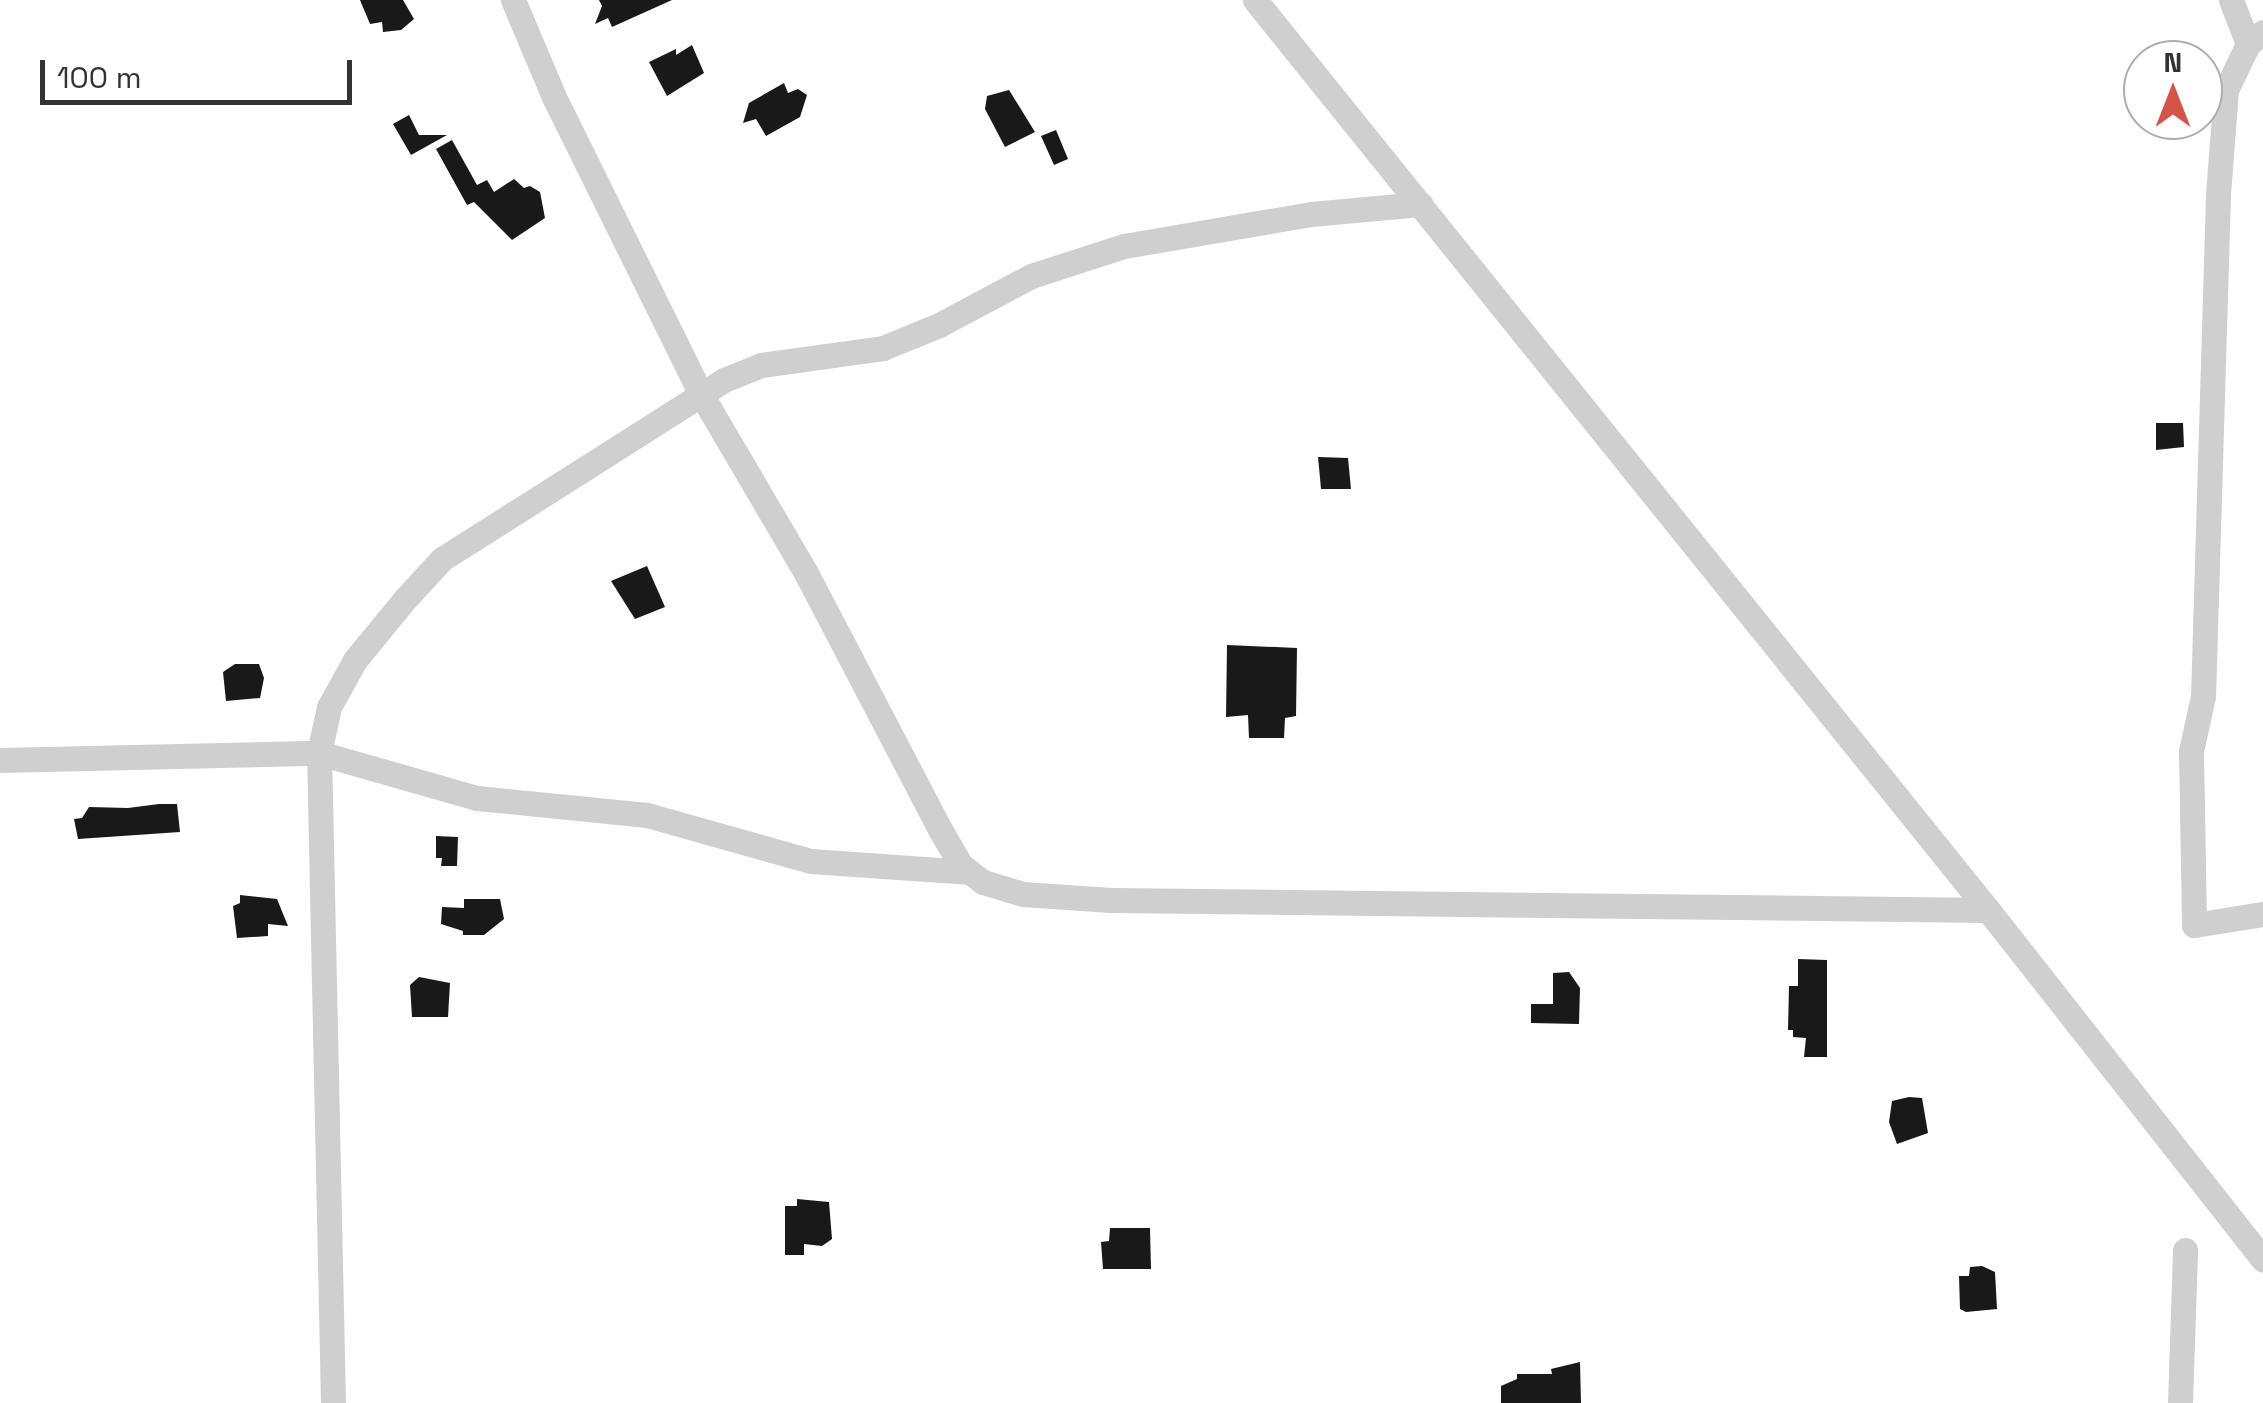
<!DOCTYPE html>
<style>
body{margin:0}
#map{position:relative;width:2263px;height:1403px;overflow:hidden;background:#fff;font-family:"Space Grotesk",sans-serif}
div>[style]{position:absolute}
.building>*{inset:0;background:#191919}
.minor>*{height:25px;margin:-12.5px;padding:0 12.5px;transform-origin:12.5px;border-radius:12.5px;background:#cfcfcf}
span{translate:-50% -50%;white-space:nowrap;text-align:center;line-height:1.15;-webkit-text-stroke:10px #fff;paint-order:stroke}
.north{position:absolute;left:2123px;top:40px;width:100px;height:100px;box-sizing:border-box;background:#fff;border:2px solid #adadad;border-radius:50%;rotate:0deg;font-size:28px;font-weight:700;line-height:40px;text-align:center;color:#323232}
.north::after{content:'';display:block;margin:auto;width:35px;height:45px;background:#d3554a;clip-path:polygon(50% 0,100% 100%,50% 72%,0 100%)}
.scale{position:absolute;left:40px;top:60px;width:312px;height:45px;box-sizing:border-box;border:5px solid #323232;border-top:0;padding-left:12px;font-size:30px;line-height:35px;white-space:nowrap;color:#323232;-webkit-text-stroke:8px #fff;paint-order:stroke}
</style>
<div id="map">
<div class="building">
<div style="clip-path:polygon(360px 0,403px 0,414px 19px,401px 30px,383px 32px,382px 22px,370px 24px)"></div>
<div style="clip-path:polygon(599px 0,672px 0,612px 27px,608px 18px,595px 24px,602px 6px)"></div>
<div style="clip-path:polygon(692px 45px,704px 73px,667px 96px,649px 62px,676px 49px,676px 55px)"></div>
<div style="clip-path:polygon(784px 83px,788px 93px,798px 89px,807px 95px,800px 117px,766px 136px,756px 119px,743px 123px,749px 103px)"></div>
<div style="clip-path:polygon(1009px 90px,1035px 132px,1005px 147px,985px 109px,987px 96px)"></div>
<div style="clip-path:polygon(409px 115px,419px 135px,447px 135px,411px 155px,393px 124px)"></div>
<div style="clip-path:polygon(1056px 130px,1068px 159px,1054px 165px,1041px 136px)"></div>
<div style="clip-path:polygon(452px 140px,477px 185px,487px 180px,494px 192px,514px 179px,524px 188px,530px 186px,540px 192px,545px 218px,512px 240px,474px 202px,467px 205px,436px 149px)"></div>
<div style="clip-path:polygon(2156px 423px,2183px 423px,2184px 447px,2156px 450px)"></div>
<div style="clip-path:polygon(1318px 457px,1348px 458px,1351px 489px,1321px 489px)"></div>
<div style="clip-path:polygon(647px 566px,665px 607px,635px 619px,611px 581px)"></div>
<div style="clip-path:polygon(1227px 645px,1297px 648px,1296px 716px,1285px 718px,1284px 738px,1249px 738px,1248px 715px,1226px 717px)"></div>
<div style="clip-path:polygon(235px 664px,259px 664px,264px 678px,260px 698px,226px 701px,223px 672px)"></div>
<div style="clip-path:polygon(159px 804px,177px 804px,180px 832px,78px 839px,74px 819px,82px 818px,89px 807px,128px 808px)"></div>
<div style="clip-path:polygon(436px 836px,458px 837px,457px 866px,441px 866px,442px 858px,436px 858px)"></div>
<div style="clip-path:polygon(240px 895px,277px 899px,288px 926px,268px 924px,268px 936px,237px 938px,233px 906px,240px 903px)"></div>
<div style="clip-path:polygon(464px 899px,500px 899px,504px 919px,484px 935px,463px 935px,463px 931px,441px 924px,442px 907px,464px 908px)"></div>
<div style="clip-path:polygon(1798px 959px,1827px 960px,1827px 1057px,1804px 1057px,1806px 1038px,1793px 1037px,1793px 1030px,1788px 1030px,1789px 986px,1798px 986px)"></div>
<div style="clip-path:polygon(1569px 972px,1580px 988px,1579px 1024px,1531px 1023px,1531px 1004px,1553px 1004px,1553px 973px)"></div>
<div style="clip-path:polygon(419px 977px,450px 983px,448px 1017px,412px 1017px,410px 985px)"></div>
<div style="clip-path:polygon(1909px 1097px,1922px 1098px,1928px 1133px,1897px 1144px,1889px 1122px,1892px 1101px)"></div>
<div style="clip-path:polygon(797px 1199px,829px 1202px,832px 1239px,822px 1246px,804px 1244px,804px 1255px,785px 1255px,785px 1206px,797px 1206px)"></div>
<div style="clip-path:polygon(1110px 1228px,1150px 1228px,1151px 1269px,1103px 1269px,1101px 1242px,1109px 1241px)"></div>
<div style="clip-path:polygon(1982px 1266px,1995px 1272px,1997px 1309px,1966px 1312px,1960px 1309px,1959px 1276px,1969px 1276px,1970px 1267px)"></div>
<div style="clip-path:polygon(1580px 1362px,1581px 1403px,1501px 1403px,1501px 1386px,1517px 1379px,1517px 1374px,1552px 1374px,1551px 1369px)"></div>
</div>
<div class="minor">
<div style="left:513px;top:0;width:105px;rotate:67.1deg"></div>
<div style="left:554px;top:97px;width:331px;rotate:63.7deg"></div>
<div style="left:701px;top:394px;width:208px;rotate:59.6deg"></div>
<div style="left:806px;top:573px;width:291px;rotate:62.4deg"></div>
<div style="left:941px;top:831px;width:39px;rotate:60deg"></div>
<div style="left:961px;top:865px;width:28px;rotate:38deg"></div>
<div style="left:983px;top:882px;width:42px;rotate:16.7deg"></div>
<div style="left:1023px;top:894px;width:88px;rotate:3.9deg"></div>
<div style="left:1111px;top:900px;width:877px;rotate:0.65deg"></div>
<div style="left:1255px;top:0;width:1168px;rotate:51.15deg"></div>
<div style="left:1988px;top:910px;width:445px;rotate:51.8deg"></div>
<div style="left:2231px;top:0;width:47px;rotate:68.9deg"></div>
<div style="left:2263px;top:32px;width:19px;rotate:141deg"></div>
<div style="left:2248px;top:44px;width:51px;rotate:115.6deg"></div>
<div style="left:2226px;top:90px;width:105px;rotate:94.4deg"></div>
<div style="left:2218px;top:195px;width:501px;rotate:91.71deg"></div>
<div style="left:2203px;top:696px;width:56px;rotate:102.3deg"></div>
<div style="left:2191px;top:751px;width:174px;rotate:89deg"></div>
<div style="left:2194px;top:925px;width:70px;rotate:-9.1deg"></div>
<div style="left:0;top:760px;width:319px;rotate:-1.3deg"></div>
<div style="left:319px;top:753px;width:164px;rotate:15.9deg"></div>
<div style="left:477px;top:798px;width:171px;rotate:5.7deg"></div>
<div style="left:647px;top:815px;width:170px;rotate:15.7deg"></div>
<div style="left:811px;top:861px;width:156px;rotate:4deg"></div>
<div style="left:333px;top:1403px;width:650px;rotate:-91.23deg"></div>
<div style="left:319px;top:753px;width:47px;rotate:-77.7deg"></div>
<div style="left:329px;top:707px;width:54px;rotate:-61deg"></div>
<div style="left:355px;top:660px;width:80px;rotate:-50.6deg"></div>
<div style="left:406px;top:598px;width:53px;rotate:-47.3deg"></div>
<div style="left:442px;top:559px;width:334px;rotate:-32.4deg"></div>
<div style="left:724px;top:380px;width:40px;rotate:-22deg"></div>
<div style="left:761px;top:365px;width:123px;rotate:-7.9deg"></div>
<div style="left:883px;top:348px;width:61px;rotate:-22.3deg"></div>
<div style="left:939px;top:325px;width:104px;rotate:-28deg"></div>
<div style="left:1031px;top:276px;width:98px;rotate:-17.9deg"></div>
<div style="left:1124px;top:246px;width:190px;rotate:-9.7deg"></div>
<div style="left:1311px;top:214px;width:110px;rotate:-5.2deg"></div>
<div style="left:2180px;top:1403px;width:153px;rotate:-88.1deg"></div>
</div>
<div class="north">N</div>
<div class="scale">100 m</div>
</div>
